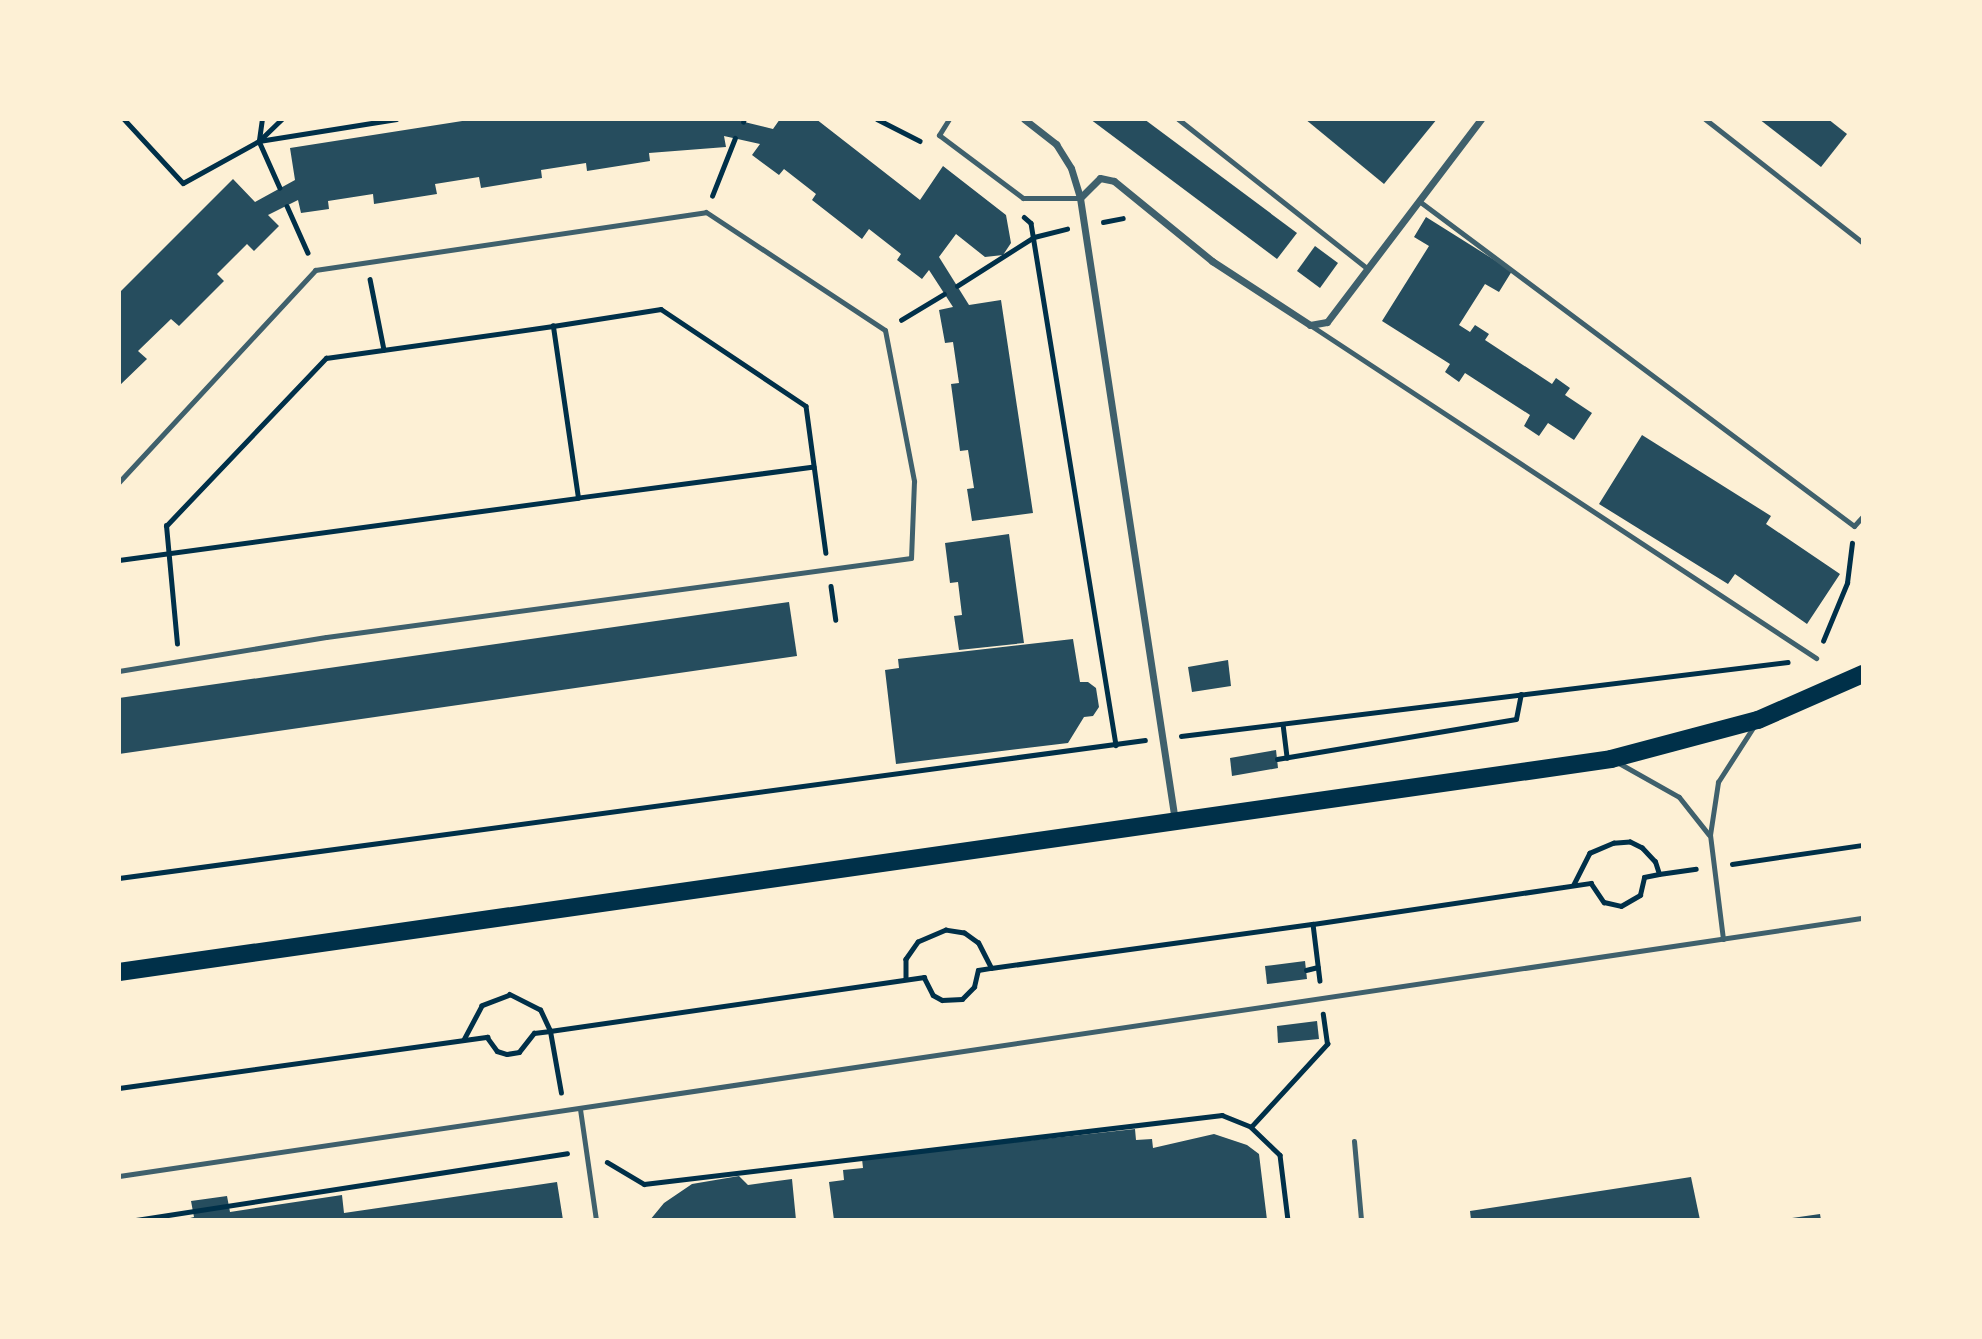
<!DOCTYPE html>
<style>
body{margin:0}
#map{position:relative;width:1982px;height:1339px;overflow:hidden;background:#fdf0d5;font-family:"PT Sans",sans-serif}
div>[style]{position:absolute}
.building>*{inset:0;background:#264d5e}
.path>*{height:4.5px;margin:-2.25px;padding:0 2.25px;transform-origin:2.25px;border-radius:2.25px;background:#003049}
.service>*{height:5px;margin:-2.5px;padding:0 2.5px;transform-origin:2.5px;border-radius:2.5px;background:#3f606c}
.minor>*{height:7px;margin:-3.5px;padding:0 3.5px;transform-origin:3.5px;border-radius:3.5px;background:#3f606c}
.primary>*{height:18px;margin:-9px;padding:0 9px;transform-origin:9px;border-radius:9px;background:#003049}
span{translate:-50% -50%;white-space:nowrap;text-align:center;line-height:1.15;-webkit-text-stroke:7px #fdf0d5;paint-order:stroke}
.frame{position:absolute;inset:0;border:121px solid #fdf0d5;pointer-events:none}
</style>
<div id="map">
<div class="building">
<div style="clip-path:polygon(475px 119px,732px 119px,773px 129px,780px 119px,816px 119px,920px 200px,943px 166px,1006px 215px,1011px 243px,1003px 255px,985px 257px,956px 234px,939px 257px,969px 305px,1001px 300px,1033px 513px,972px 521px,967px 489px,974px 488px,968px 450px,960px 451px,951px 384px,959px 383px,953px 342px,945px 343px,939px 310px,953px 307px,929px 270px,922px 279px,897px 260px,901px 254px,869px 229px,862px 239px,812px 200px,816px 194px,784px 169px,779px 175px,752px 155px,760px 144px,724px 136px,726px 147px,649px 153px,650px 161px,587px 171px,586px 163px,541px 170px,542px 178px,481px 188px,479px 177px,435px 184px,437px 194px,374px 204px,373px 194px,328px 201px,329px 209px,301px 213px,298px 200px,268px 215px,279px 226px,254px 251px,247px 244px,217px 274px,224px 281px,179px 326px,171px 319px,138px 351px,147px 359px,119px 386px,119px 293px,233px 179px,255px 202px,295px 180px,290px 148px)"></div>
<div style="clip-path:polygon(1090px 119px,1144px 119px,1297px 233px,1277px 259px)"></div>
<div style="clip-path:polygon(1305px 119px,1437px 119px,1384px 184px)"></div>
<div style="clip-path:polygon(1759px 119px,1828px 119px,1847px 134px,1821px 167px)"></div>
<div style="clip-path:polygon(1426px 217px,1512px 271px,1499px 292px,1485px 284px,1459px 325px,1470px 332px,1475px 325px,1489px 334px,1485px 340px,1552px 384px,1556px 378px,1570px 388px,1565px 395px,1592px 413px,1574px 440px,1548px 423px,1539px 436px,1524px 426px,1530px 415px,1465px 373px,1459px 382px,1445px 372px,1450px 364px,1382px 321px,1429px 246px,1414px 237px)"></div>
<div style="clip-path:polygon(1315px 246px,1338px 263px,1320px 288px,1297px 271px)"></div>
<div style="clip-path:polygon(1642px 435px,1771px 516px,1766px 524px,1840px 574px,1807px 624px,1735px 574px,1728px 584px,1599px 504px)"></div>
<div style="clip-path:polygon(1009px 534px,1024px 643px,959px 650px,954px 616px,962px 615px,958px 582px,950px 583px,945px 543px)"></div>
<div style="clip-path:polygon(789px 602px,797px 656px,119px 754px,119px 698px)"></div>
<div style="clip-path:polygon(1073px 639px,1080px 682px,1088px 682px,1096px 688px,1099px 707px,1093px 716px,1084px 717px,1068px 743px,896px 764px,885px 670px,899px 668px,898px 659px)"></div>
<div style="clip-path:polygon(1228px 660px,1231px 686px,1192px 692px,1188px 667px)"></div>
<div style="clip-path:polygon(1276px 750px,1278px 768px,1232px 776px,1230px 758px)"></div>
<div style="clip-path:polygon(1305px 961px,1307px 979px,1267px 984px,1265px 966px)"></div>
<div style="clip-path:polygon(1317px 1021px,1319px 1039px,1278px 1043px,1277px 1026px)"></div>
<div style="clip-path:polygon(1135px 1129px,1136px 1140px,1152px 1139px,1153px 1148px,1214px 1134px,1247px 1145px,1259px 1154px,1267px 1220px,834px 1220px,829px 1182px,844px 1180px,843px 1170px,863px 1168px,862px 1159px)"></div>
<div style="clip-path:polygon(739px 1176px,748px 1185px,792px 1179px,796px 1220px,650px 1220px,664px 1203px,692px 1184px)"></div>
<div style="clip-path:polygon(1691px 1177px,1700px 1220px,1471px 1220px,1470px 1211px)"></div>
<div style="clip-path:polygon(557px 1182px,563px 1220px,182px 1220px,194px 1217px,191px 1201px,227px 1196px,230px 1212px,342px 1195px,344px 1213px)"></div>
<div style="clip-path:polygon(1820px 1214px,1821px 1220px,1792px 1220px,1792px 1218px)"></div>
</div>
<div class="path">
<div style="left:124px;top:119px;width:87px;rotate:47.3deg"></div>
<div style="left:183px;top:183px;width:87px;rotate:-28.9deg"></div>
<div style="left:259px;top:141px;width:51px;rotate:65.9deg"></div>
<div style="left:877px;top:119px;width:48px;rotate:27.1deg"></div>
<div style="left:743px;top:122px;width:3px;rotate:-72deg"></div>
<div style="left:259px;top:140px;width:21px;rotate:-82deg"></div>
<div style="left:260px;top:140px;width:30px;rotate:-44deg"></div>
<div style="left:259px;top:141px;width:139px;rotate:-9.1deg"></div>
<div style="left:712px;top:196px;width:62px;rotate:-68.4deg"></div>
<div style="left:287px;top:206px;width:51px;rotate:65.9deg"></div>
<div style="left:1024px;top:217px;width:9px;rotate:41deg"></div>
<div style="left:1031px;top:223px;width:529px;rotate:80.75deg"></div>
<div style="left:1103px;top:222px;width:20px;rotate:-11deg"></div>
<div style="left:370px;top:279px;width:72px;rotate:78.8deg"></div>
<div style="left:957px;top:286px;width:91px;rotate:-32.5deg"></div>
<div style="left:1034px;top:237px;width:34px;rotate:-14deg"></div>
<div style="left:901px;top:320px;width:50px;rotate:-31.2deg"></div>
<div style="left:814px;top:467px;width:238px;rotate:172.5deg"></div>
<div style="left:578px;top:498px;width:174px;rotate:-98.3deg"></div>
<div style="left:553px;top:326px;width:109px;rotate:-8.9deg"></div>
<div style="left:661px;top:309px;width:174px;rotate:33.8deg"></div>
<div style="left:806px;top:406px;width:148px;rotate:82.3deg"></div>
<div style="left:119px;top:560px;width:463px;rotate:-7.7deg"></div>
<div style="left:831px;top:586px;width:34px;rotate:82deg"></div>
<div style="left:1823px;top:641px;width:63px;rotate:-67.5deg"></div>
<div style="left:1847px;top:583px;width:40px;rotate:-82.9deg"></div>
<div style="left:177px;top:644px;width:119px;rotate:-95.3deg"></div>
<div style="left:166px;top:526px;width:232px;rotate:-46.4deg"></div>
<div style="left:326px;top:358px;width:229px;rotate:-8deg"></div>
<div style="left:1283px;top:724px;width:34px;rotate:83deg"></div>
<div style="left:1181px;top:736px;width:611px;rotate:-6.95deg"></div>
<div style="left:1277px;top:759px;width:242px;rotate:-9.5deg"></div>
<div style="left:1516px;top:719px;width:25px;rotate:-79deg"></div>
<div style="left:1732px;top:864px;width:132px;rotate:-8.3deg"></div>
<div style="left:1659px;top:874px;width:37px;rotate:-8deg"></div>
<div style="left:119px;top:878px;width:1035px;rotate:-7.66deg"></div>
<div style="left:1313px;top:924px;width:281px;rotate:-8.4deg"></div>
<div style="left:1591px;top:883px;width:23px;rotate:56deg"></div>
<div style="left:1604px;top:902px;width:17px;rotate:13deg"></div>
<div style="left:1621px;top:906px;width:22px;rotate:-30deg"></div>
<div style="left:1640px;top:895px;width:18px;rotate:-77deg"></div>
<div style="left:1644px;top:877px;width:15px;rotate:-11deg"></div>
<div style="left:1659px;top:874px;width:13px;rotate:-108deg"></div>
<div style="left:1655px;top:862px;width:19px;rotate:-133deg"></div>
<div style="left:1642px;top:848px;width:13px;rotate:-153deg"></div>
<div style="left:1630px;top:842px;width:16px;rotate:176deg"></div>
<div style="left:1614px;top:843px;width:26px;rotate:157deg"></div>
<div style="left:1590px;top:853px;width:35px;rotate:117deg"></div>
<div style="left:991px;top:968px;width:325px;rotate:-7.8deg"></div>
<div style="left:1313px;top:924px;width:57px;rotate:83deg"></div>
<div style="left:1306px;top:970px;width:12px;rotate:-14deg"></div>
<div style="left:119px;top:1088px;width:372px;rotate:-7.9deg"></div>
<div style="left:487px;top:1037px;width:17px;rotate:54deg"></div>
<div style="left:497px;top:1051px;width:10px;rotate:17deg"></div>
<div style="left:507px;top:1054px;width:12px;rotate:-9deg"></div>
<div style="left:519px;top:1052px;width:24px;rotate:-52deg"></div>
<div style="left:534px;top:1033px;width:16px;rotate:-7deg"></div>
<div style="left:550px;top:1031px;width:23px;rotate:-115deg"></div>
<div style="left:540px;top:1010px;width:34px;rotate:-153deg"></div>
<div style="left:510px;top:995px;width:30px;rotate:159deg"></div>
<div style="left:482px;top:1006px;width:38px;rotate:118deg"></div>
<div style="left:561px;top:1093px;width:63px;rotate:-100.1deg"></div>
<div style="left:550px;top:1031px;width:378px;rotate:-8.2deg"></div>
<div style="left:924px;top:977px;width:20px;rotate:63deg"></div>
<div style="left:933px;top:995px;width:10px;rotate:29deg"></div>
<div style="left:942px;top:1000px;width:20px;rotate:-3deg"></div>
<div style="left:962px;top:999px;width:17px;rotate:-45deg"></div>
<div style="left:974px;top:987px;width:17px;rotate:-77deg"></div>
<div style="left:978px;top:970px;width:13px;rotate:-9deg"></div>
<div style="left:991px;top:968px;width:28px;rotate:-117deg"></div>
<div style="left:978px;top:943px;width:17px;rotate:-144deg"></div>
<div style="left:964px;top:933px;width:18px;rotate:-171deg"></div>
<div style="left:946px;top:930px;width:30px;rotate:157deg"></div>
<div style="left:918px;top:942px;width:21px;rotate:125deg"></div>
<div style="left:906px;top:959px;width:20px;rotate:90deg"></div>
<div style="left:1251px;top:1127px;width:113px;rotate:-47.5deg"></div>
<div style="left:1327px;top:1044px;width:30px;rotate:-98deg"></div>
<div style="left:607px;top:1162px;width:43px;rotate:30.7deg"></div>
<div style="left:644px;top:1184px;width:582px;rotate:-6.81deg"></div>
<div style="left:1222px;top:1115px;width:31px;rotate:22deg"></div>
<div style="left:1251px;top:1127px;width:40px;rotate:44deg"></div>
<div style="left:1280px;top:1155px;width:65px;rotate:83deg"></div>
<div style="left:136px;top:1220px;width:436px;rotate:-8.8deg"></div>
</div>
<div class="service">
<div style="left:949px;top:119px;width:19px;rotate:122deg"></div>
<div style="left:939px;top:135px;width:105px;rotate:36.9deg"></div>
<div style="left:1023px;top:198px;width:57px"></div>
<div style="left:1178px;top:119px;width:242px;rotate:38.3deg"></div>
<div style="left:1705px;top:119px;width:201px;rotate:38.1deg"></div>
<div style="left:1419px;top:201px;width:543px;rotate:36.76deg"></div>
<div style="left:1854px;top:526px;width:13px;rotate:-48deg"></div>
<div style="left:1310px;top:325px;width:606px;rotate:33.35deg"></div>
<div style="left:119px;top:482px;width:289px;rotate:-47.2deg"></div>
<div style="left:315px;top:270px;width:395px;rotate:-8.4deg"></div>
<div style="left:706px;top:212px;width:214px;rotate:33.4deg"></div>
<div style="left:885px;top:330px;width:154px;rotate:79.1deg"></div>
<div style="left:914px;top:481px;width:77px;rotate:92.2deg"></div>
<div style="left:911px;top:558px;width:590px;rotate:172.31deg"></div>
<div style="left:326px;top:637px;width:210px;rotate:170.7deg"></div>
<div style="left:1617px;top:762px;width:71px;rotate:29.4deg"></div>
<div style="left:1679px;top:797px;width:48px;rotate:51.7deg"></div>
<div style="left:1723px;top:939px;width:105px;rotate:-97.1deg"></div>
<div style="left:1710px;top:835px;width:54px;rotate:-81.4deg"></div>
<div style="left:1718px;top:782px;width:67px;rotate:-57.3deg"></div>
<div style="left:580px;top:1109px;width:112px;rotate:81.8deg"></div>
<div style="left:1354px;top:1141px;width:79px;rotate:84.9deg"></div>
<div style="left:119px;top:1176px;width:1763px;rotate:-8.42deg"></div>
</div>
<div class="minor">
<div style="left:1024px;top:119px;width:41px;rotate:38deg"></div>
<div style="left:1056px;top:144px;width:28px;rotate:58deg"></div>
<div style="left:1071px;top:168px;width:31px;rotate:73deg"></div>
<div style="left:1080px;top:198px;width:630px;rotate:81.33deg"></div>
<div style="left:1080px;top:198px;width:28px;rotate:-45deg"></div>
<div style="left:1100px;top:178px;width:14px;rotate:12deg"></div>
<div style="left:1114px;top:181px;width:127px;rotate:39.2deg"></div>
<div style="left:1212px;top:261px;width:117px;rotate:33.1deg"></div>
<div style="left:1310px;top:325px;width:17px;rotate:-10deg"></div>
<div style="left:1327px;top:322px;width:255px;rotate:-52.8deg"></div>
</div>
<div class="primary">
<div style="left:119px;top:972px;width:1507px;rotate:-8.12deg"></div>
<div style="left:1611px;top:759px;width:152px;rotate:-14.9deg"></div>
<div style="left:1758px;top:720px;width:115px;rotate:-23.7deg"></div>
</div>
<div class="frame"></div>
</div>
